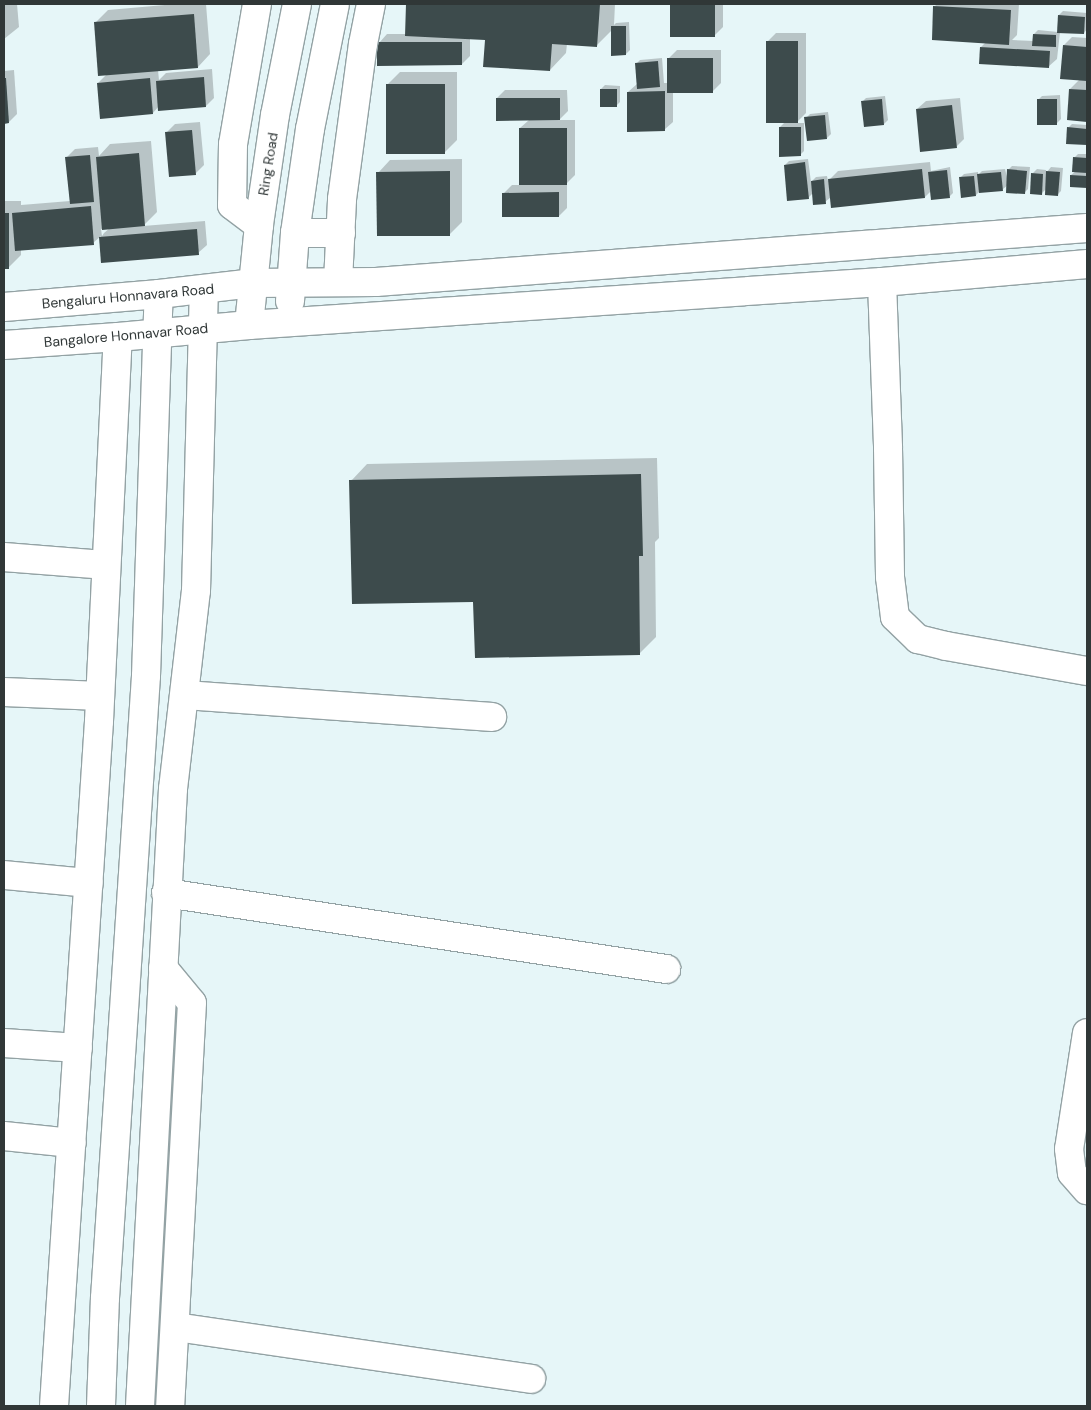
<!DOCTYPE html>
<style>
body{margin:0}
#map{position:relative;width:1091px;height:1410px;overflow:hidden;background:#e6f6f8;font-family:"DM Sans",sans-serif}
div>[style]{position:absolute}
.shadow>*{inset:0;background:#0003}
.building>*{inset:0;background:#3d4b4c}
.roads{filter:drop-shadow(1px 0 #93a2a4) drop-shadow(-1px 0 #93a2a4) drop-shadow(0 1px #93a2a4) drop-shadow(0 -1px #93a2a4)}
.minor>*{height:28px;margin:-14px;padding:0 14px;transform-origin:14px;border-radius:14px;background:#fff}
.major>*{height:28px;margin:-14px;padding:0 14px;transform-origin:14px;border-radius:14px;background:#fff}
.highway>*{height:28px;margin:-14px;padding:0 14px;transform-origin:14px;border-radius:14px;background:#fff}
span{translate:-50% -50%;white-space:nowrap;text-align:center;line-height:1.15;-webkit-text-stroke:5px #fff;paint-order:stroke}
.street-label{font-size:14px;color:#303737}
.frame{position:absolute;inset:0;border:5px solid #303737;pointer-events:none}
</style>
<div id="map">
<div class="shadow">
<div style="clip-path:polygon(4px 4px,17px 4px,19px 27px,4px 39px)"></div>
<div style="clip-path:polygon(176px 4px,206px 4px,210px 54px,198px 67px,158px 70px,159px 80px,166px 73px,212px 69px,214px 98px,206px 106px,159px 106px,153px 113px,98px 83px,107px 74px,95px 23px,108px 10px)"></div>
<div style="clip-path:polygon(408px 4px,615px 4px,614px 25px,616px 23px,629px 22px,630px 50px,626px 54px,612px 30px,597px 45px,567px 44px,566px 53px,550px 70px,486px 39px,470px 38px,470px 56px,462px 64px,379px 43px,387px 34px,406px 34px)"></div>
<div style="clip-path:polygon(671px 4px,723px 4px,723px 27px,714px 36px,671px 36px)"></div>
<div style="clip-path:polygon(937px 4px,1019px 4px,1017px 35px,1012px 40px,1034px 41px,1034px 34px,1038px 30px,1058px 32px,1059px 15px,1063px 11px,1087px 13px,1087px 29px,1084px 33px,1060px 32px,1057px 59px,1048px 67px,981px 47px,986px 42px,935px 6px)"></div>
<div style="clip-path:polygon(776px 33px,806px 33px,806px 113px,796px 123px,804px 123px,804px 151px,800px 155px,780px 127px,785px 122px,767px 42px)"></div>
<div style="clip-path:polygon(1072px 37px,1087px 38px,1087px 120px,1068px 119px,1070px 89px,1080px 79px,1064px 45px)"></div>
<div style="clip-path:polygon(677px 50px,721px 50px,721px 83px,713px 91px,673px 92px,673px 122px,664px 130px,628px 92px,637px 84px,636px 64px,640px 60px,662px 58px,664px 83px,669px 83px,668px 59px)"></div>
<div style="clip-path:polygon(14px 70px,17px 114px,9px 122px,4px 122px,4px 71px)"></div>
<div style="clip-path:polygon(400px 72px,457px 72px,457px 140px,445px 152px,387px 85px)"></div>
<div style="clip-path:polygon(605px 85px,620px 86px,620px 102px,616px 106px,601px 89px)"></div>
<div style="clip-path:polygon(505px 90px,567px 90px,568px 111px,559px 120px,575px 120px,575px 175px,567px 183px,567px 208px,559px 216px,504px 193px,512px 185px,520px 185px,520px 128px,529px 120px,497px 98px)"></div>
<div style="clip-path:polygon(1060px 95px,1061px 119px,1057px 123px,1038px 100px,1042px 96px)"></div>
<div style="clip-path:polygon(885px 96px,888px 120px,884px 124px,862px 102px,866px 98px)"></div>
<div style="clip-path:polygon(960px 98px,964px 139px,956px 147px,917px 109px,926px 101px)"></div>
<div style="clip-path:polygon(828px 112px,831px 134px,827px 138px,806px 118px,810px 114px)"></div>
<div style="clip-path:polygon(200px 122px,204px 165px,195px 174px,166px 133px,175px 124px)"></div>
<div style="clip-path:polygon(1072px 124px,1087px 125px,1087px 144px,1067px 143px,1068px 128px)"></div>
<div style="clip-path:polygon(evenodd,151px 141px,157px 212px,143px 226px,205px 221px,207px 245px,198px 253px,102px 261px,101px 236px,93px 243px,21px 249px,21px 255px,8px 268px,4px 268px,4px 201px,21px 201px,21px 205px,70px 201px,67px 157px,75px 149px,98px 147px,99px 156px,110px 144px,151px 141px,110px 228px,104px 233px,102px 236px,101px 229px,110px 228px)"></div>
<div style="clip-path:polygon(1078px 154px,1087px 154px,1087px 186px,1071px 185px,1071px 175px,1076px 171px,1074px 158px)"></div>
<div style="clip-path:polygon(462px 159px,462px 222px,450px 234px,378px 173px,390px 160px)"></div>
<div style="clip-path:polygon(808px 159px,811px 182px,816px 177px,827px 176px,828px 181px,838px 171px,930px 162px,931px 171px,950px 167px,953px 193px,949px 197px,931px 191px,925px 197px,831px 197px,825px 202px,813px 193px,808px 198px,785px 165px,789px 161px)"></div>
<div style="clip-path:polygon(1012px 166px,1030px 167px,1028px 189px,1024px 193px,1008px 185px,1003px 189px,979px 192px,976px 195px,960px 178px,964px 174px,978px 172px,978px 175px,982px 171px,1005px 169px,1008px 181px,1008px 170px)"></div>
<div style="clip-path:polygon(1051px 167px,1063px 168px,1061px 191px,1057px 195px,1046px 189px,1041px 194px,1033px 173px,1037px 169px,1046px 170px,1046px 173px)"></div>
<div style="clip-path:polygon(657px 458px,659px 538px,655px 542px,656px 637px,640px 653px,475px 600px,351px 481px,367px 464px)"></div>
</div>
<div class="building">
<div style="clip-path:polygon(406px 4px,600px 4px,597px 47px,552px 44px,550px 71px,483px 67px,485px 40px,405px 36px)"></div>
<div style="clip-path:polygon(670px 4px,715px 4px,715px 37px,670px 37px)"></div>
<div style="clip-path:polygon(933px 6px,1011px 10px,1009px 45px,932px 40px)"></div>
<div style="clip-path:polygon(194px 14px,198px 68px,98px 76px,94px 22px)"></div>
<div style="clip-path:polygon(1058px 15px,1085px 17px,1084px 34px,1057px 33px)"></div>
<div style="clip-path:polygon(611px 26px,626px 26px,626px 55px,611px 56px)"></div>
<div style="clip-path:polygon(1033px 34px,1056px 35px,1056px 47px,1032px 46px)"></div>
<div style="clip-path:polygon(766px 41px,798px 41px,798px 123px,766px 123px)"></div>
<div style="clip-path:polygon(377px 42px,462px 42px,462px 65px,377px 66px)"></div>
<div style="clip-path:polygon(1063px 45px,1087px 47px,1087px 81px,1060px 79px)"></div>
<div style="clip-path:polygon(980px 47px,1050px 51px,1049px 68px,979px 64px)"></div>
<div style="clip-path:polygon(667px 58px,713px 58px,713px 93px,667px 93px)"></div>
<div style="clip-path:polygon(658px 61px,660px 87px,637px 89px,635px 63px)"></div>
<div style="clip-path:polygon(204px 77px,206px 107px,158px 111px,156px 81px)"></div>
<div style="clip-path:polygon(4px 78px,6px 78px,9px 123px,4px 124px)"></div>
<div style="clip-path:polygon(150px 78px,153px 114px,100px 119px,97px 83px)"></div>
<div style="clip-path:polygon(386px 84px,445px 84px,445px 154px,386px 154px)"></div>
<div style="clip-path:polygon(600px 89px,617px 89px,617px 107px,600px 107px)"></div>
<div style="clip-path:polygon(1069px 89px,1087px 90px,1087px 122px,1067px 120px)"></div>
<div style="clip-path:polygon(665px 91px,665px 131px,627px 132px,627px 92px)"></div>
<div style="clip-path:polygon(496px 98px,560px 98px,560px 120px,496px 121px)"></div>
<div style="clip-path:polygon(882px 99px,884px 125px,864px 127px,861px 101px)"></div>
<div style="clip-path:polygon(1037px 99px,1057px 99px,1057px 125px,1037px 125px)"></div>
<div style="clip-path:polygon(952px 105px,957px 148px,920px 152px,916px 109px)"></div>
<div style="clip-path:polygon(825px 115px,827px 139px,807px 141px,804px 117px)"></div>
<div style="clip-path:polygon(779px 127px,801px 127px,801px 156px,779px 157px)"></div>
<div style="clip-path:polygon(1067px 127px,1087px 129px,1087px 145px,1066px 144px)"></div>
<div style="clip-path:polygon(519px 128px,567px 128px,567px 185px,519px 185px)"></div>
<div style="clip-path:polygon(192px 130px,196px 175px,169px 177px,165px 132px)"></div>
<div style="clip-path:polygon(139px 153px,145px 226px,102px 230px,96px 157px)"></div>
<div style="clip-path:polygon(90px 155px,94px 202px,70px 204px,65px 157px)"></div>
<div style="clip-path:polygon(1073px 157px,1087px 158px,1087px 173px,1072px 172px)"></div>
<div style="clip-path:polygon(805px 162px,809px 199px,787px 201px,784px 165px)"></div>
<div style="clip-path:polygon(922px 169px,925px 198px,831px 208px,828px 179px)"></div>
<div style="clip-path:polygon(1007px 169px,1027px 171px,1025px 194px,1006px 193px)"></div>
<div style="clip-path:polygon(947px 170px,950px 198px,931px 200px,928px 172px)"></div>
<div style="clip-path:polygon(450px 171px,450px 236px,377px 236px,376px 172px)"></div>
<div style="clip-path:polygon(1046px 171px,1060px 172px,1058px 196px,1045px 195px)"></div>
<div style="clip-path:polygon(1001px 172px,1003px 191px,979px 193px,977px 174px)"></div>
<div style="clip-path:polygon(1031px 173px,1043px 174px,1042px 195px,1030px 194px)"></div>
<div style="clip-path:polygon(1070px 175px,1087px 176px,1087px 188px,1070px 187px)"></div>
<div style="clip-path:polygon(974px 176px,976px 196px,961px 198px,959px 177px)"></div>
<div style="clip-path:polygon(824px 179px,826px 204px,813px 205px,811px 181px)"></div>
<div style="clip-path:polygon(559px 192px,559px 217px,502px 217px,502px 193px)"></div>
<div style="clip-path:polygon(91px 206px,94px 245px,15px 251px,12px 213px)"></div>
<div style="clip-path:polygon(4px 213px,9px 213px,9px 269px,4px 269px)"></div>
<div style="clip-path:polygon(197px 229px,199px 255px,101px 263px,99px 237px)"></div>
<div style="clip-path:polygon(641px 474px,643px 556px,639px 556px,640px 655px,475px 658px,473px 602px,352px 604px,349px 480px)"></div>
</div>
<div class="roads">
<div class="minor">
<div style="left:257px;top:4px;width:142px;rotate:99.7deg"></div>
<div style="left:233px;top:144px;width:61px;rotate:90.9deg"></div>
<div style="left:232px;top:205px;width:34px;rotate:37deg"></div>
<div style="left:338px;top:282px;width:83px;rotate:-87.2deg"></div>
<div style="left:342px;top:199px;width:156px;rotate:-82.3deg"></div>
<div style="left:363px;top:44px;width:41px;rotate:-78.7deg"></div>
<div style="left:882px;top:282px;width:166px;rotate:87.9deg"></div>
<div style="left:888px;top:448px;width:129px;rotate:89.1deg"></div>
<div style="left:890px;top:577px;width:40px;rotate:82.9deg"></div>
<div style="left:895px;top:617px;width:32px;rotate:44deg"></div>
<div style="left:918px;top:639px;width:29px;rotate:14deg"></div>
<div style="left:946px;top:646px;width:143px;rotate:10.1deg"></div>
<div style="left:4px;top:557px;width:102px;rotate:4.5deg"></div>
<div style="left:4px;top:692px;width:96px;rotate:2.4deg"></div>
<div style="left:185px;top:695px;width:308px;rotate:4.1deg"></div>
<div style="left:4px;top:875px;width:85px;rotate:5.4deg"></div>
<div style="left:166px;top:893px;width:506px;rotate:8.64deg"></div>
<div style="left:163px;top:968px;width:45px;rotate:50.4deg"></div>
<div style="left:192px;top:1003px;width:404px;rotate:93.1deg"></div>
<div style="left:1087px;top:1033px;width:117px;rotate:98.8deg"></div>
<div style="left:1069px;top:1149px;width:24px;rotate:83deg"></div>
<div style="left:1072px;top:1173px;width:23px;rotate:49deg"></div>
<div style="left:4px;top:1043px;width:74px;rotate:3.9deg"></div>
<div style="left:4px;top:1136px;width:68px;rotate:5.9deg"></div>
<div style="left:176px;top:1327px;width:359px;rotate:8.3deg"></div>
<div style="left:54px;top:1406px;width:686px;rotate:-86.24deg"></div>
<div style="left:99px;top:721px;width:384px;rotate:-87.2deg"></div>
<div style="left:101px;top:1406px;width:108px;rotate:-87.9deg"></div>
<div style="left:105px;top:1298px;width:623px;rotate:-86.23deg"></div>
<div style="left:146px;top:676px;width:382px;rotate:-88.1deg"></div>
<div style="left:140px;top:1406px;width:618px;rotate:-86.94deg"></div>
<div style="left:173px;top:789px;width:199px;rotate:-83.4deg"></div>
<div style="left:196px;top:591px;width:302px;rotate:-88.5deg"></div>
</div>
<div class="major">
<div style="left:4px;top:307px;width:156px;rotate:-4.8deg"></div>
<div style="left:159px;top:294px;width:94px;rotate:-6.7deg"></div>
<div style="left:4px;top:345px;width:114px;rotate:-4deg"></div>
<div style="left:118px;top:337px;width:132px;rotate:-5.2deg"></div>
</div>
<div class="highway">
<div style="left:297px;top:4px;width:113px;rotate:101.2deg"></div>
<div style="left:275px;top:115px;width:111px;rotate:98.3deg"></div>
<div style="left:259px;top:225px;width:100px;rotate:95.7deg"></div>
<div style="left:249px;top:325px;width:634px;rotate:-3.89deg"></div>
<div style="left:882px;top:282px;width:206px;rotate:-5deg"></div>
<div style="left:295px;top:233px;width:46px"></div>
<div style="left:252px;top:283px;width:124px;rotate:-0.5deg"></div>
<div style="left:376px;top:282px;width:713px;rotate:-4.34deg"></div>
<div style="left:290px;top:301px;width:68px;rotate:-85.8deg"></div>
<div style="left:295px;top:233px;width:105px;rotate:-81.8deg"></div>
<div style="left:310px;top:129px;width:127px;rotate:-78.7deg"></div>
</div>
</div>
<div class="street-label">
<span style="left:268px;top:164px;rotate:-81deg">Ring Road</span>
<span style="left:128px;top:296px;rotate:-5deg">Bengaluru Honnavara Road</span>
<span style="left:126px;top:335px;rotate:-5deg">Bangalore Honnavar Road</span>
</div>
<div class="frame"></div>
</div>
